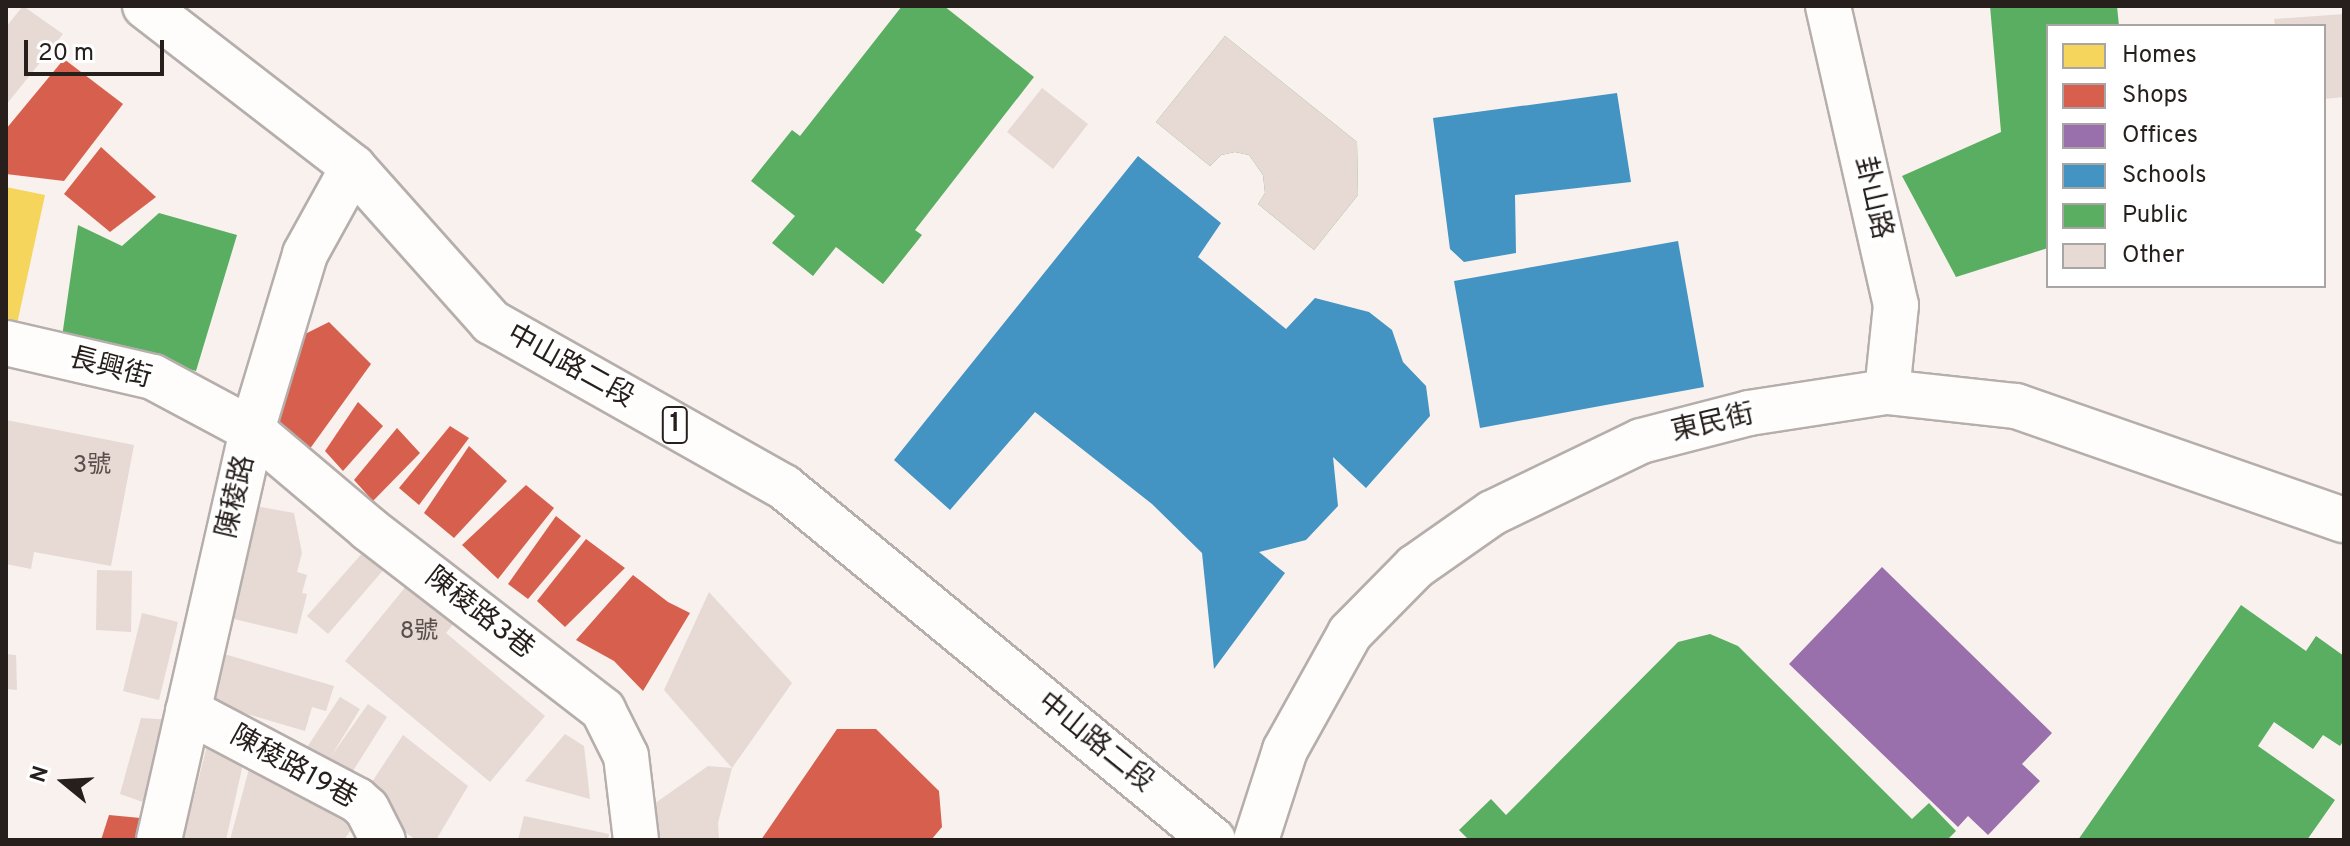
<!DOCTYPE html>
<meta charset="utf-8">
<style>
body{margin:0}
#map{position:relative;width:2350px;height:846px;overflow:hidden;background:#f8f1ee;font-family:Overpass,"Noto Sans TC",sans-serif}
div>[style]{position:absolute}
.homes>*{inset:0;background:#f6d55c}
.shops>*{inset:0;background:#d6604d}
.offices>*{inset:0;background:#9970ab}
.schools>*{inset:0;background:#4393c3}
.public>*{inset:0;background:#5aae61}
.building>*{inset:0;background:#e7d9d3}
.roads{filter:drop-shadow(2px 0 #b5aeab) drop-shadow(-2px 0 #b5aeab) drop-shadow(0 2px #b5aeab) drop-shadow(0 -2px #b5aeab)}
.minor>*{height:44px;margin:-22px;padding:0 22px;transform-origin:22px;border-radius:22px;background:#fefdfc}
.secondary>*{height:44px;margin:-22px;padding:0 22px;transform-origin:22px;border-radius:22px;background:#fefdfc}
.primary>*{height:44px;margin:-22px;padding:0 22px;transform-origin:22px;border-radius:22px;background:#fefdfc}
span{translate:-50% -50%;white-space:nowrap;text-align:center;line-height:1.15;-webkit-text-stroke:8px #fff;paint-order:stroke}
.number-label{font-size:24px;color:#584e4b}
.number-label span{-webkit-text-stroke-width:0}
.shield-label span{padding:2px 6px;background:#fff;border:2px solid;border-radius:6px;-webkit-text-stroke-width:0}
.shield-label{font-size:26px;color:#271f1c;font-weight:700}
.street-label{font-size:28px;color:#271f1c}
.frame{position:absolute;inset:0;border:8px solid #271f1c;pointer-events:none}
.legend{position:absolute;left:2046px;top:24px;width:280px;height:264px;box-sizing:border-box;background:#fff;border:2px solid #a9a5a4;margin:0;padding:10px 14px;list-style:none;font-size:24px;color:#271f1c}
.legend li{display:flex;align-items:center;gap:16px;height:40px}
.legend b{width:40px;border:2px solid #a9a5a4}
.north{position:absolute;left:24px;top:742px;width:80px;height:80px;-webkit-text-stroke:6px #fff;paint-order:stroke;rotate:288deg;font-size:22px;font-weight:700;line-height:32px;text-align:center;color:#271f1c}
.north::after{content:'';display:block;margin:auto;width:28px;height:36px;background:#271f1c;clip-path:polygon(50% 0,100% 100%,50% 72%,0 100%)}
.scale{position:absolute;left:24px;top:40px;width:140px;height:36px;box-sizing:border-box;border:4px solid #271f1c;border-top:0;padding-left:10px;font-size:24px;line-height:28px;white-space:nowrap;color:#271f1c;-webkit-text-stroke:6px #fff;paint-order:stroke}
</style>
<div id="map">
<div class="homes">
<div style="clip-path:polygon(6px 187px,45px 195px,17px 324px,6px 322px)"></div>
</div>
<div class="shops">
<div style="clip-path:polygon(64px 59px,123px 104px,64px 181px,6px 174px,6px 129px)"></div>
<div style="clip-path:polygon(101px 147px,156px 197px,110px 232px,64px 194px)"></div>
<div style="clip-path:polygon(329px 322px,371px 364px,309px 450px,270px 418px,293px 340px)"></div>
<div style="clip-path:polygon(358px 402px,383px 426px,343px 471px,325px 451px)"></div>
<div style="clip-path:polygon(450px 426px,469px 438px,419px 505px,399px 488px)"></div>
<div style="clip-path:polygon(397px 428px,420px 453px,373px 501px,354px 480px)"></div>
<div style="clip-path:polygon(469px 446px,507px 481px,454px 538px,424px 513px)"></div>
<div style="clip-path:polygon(526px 485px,554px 508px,498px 579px,462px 545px)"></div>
<div style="clip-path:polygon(556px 516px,581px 536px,528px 599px,508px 584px)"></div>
<div style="clip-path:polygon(586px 539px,625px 568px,565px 627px,537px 601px)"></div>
<div style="clip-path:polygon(633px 575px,668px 602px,690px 613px,643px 691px,614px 661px,576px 640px)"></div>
<div style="clip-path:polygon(837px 729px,876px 729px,939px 791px,942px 827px,931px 840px,761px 840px)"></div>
<div style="clip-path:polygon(109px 815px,151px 819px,146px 840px,101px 840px)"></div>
</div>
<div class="offices">
<div style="clip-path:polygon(1882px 567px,2052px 733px,2022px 764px,2040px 781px,1988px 835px,1968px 816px,1958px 827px,1789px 664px)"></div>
</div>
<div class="schools">
<div style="clip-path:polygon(1617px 93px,1631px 182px,1515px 195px,1516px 253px,1464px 262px,1450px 249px,1433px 118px)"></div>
<div style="clip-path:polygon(1138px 156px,1221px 223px,1198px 257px,1286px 329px,1315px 298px,1369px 312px,1392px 330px,1403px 362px,1426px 386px,1430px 416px,1366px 488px,1333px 457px,1338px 506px,1306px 540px,1259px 552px,1285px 573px,1214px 669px,1202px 553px,1152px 504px,1035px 412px,950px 510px,894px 460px)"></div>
<div style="clip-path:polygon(1678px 241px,1704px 387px,1480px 428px,1454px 281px)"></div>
</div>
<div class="public">
<div style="clip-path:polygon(902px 6px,944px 6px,1034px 77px,915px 230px,922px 235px,883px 284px,836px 247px,813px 276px,772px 243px,795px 216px,751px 181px,792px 130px,800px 136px)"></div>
<div style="clip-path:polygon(1990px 6px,2117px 6px,2119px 26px,2048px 26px,2048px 248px,1956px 277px,1902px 176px,2001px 132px)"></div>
<div style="clip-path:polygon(1225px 36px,1357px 142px,1358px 195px,1314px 250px,1258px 204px,1265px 193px,1263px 175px,1249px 155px,1235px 152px,1221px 155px,1210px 166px,1156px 122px)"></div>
<div style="clip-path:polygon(159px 213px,237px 235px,196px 371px,62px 337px,78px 225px,122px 246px)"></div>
<div style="clip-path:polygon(2241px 605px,2306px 651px,2316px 636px,2344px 656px,2344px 740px,2340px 746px,2323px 735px,2313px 749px,2274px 722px,2258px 746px,2335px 800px,2307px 840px,2078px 840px)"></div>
<div style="clip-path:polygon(1710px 634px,1738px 646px,1912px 819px,1929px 803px,1956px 831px,1947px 840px,1469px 840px,1459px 830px,1491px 799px,1506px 815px,1678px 642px)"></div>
</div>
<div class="building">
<div style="clip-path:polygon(23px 6px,63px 34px,6px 105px,6px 27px)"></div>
<div style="clip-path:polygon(2344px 14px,2344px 97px,2324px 99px,2324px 26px,2275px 26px,2274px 19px)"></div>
<div style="clip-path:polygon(1225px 36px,1357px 142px,1358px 195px,1314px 250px,1258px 204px,1265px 193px,1263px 175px,1249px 155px,1235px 152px,1221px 155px,1210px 166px,1156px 122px)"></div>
<div style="clip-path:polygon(1042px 88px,1088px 124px,1053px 169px,1007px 132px)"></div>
<div style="clip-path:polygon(6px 420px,134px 445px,111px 566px,34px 552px,31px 569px,6px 564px)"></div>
<div style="clip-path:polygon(255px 506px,294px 513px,302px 553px,297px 572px,307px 575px,302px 593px,307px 594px,297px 634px,226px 617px)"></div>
<div style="clip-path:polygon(372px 542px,392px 560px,328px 634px,307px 616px)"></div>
<div style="clip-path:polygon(97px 570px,132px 571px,131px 632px,96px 630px)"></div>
<div style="clip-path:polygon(407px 585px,454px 623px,446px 633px,545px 716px,490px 782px,345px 661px)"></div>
<div style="clip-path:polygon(709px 592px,792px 683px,732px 768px,718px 823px,719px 840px,655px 840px,651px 806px,708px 766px,732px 768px,664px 690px)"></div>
<div style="clip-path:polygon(142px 613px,178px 622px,159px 700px,123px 691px)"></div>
<div style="clip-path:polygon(217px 652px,334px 686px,326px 711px,312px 707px,305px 731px,210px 703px)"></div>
<div style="clip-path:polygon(6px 654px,16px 655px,17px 690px,6px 689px)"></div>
<div style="clip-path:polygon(340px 697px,360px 709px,330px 758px,368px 704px,387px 717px,346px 782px,298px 761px)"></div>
<div style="clip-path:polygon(141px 718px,175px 720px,157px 807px,120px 794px)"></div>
<div style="clip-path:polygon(211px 730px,247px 746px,226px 840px,183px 840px)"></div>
<div style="clip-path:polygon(565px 734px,584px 746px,590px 799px,525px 781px)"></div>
<div style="clip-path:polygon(403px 735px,468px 786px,436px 840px,416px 840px,360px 800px)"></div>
<div style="clip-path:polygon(254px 750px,365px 810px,344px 840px,230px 840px)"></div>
<div style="clip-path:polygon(524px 816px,609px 834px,608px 840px,518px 840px)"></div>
</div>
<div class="roads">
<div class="minor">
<div style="left:1828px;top:6px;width:307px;rotate:77.2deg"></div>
<div style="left:1896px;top:305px;width:87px;rotate:95.9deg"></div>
<div style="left:6px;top:343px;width:151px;rotate:13deg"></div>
<div style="left:153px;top:377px;width:112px;rotate:28.2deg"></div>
<div style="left:252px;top:430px;width:153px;rotate:40.2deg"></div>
<div style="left:369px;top:529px;width:296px;rotate:37.7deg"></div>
<div style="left:603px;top:710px;width:51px;rotate:63.4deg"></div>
<div style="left:626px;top:756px;width:85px;rotate:83.2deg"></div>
<div style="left:188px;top:711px;width:191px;rotate:27.8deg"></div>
<div style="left:357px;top:800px;width:13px;rotate:42deg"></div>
<div style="left:367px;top:809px;width:35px;rotate:63deg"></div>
<div style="left:159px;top:840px;width:420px;rotate:-77.2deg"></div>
<div style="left:252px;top:430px;width:184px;rotate:-73.2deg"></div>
<div style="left:305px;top:254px;width:99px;rotate:-61.1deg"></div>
</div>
<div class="secondary">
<div style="left:1256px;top:840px;width:95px;rotate:-72.1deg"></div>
<div style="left:1285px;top:750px;width:134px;rotate:-60.9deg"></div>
<div style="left:1350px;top:633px;width:93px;rotate:-45.4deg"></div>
<div style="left:1415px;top:567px;width:94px;rotate:-35deg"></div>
<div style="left:1492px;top:513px;width:165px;rotate:-25.8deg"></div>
<div style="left:1641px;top:441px;width:112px;rotate:-14.5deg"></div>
<div style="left:1749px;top:413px;width:140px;rotate:-8.7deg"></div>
<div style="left:1887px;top:392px;width:130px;rotate:6.2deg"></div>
<div style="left:2016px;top:406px;width:347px;rotate:19.2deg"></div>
</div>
<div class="primary">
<div style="left:145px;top:6px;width:263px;rotate:37.7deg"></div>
<div style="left:353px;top:167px;width:208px;rotate:48.3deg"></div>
<div style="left:491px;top:322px;width:336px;rotate:29.4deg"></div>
<div style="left:784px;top:487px;width:556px;rotate:39.45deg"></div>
</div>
</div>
<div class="number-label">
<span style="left:92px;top:467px">3號</span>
<span style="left:419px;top:633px">8號</span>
</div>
<div class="shield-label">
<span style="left:675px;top:425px">1</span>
</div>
<div class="street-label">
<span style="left:1872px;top:198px;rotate:77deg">卦山路</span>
<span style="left:570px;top:367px;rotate:29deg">中山路二段</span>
<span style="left:110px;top:369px;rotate:15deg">長興街</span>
<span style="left:1713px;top:424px;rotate:-13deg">東民街</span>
<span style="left:237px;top:497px;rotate:-77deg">陳稜路</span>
<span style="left:479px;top:614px;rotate:38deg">陳稜路3巷</span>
<span style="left:1095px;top:743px;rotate:39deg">中山路二段</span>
<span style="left:293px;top:768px;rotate:29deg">陳稜路19巷</span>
</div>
<div class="frame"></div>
<ul class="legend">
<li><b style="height:22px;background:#f6d55c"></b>Homes</li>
<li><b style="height:22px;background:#d6604d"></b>Shops</li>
<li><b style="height:22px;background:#9970ab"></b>Offices</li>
<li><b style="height:22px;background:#4393c3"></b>Schools</li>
<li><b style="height:22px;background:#5aae61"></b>Public</li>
<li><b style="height:22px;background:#e7d9d3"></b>Other</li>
</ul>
<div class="north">N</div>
<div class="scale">20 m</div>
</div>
